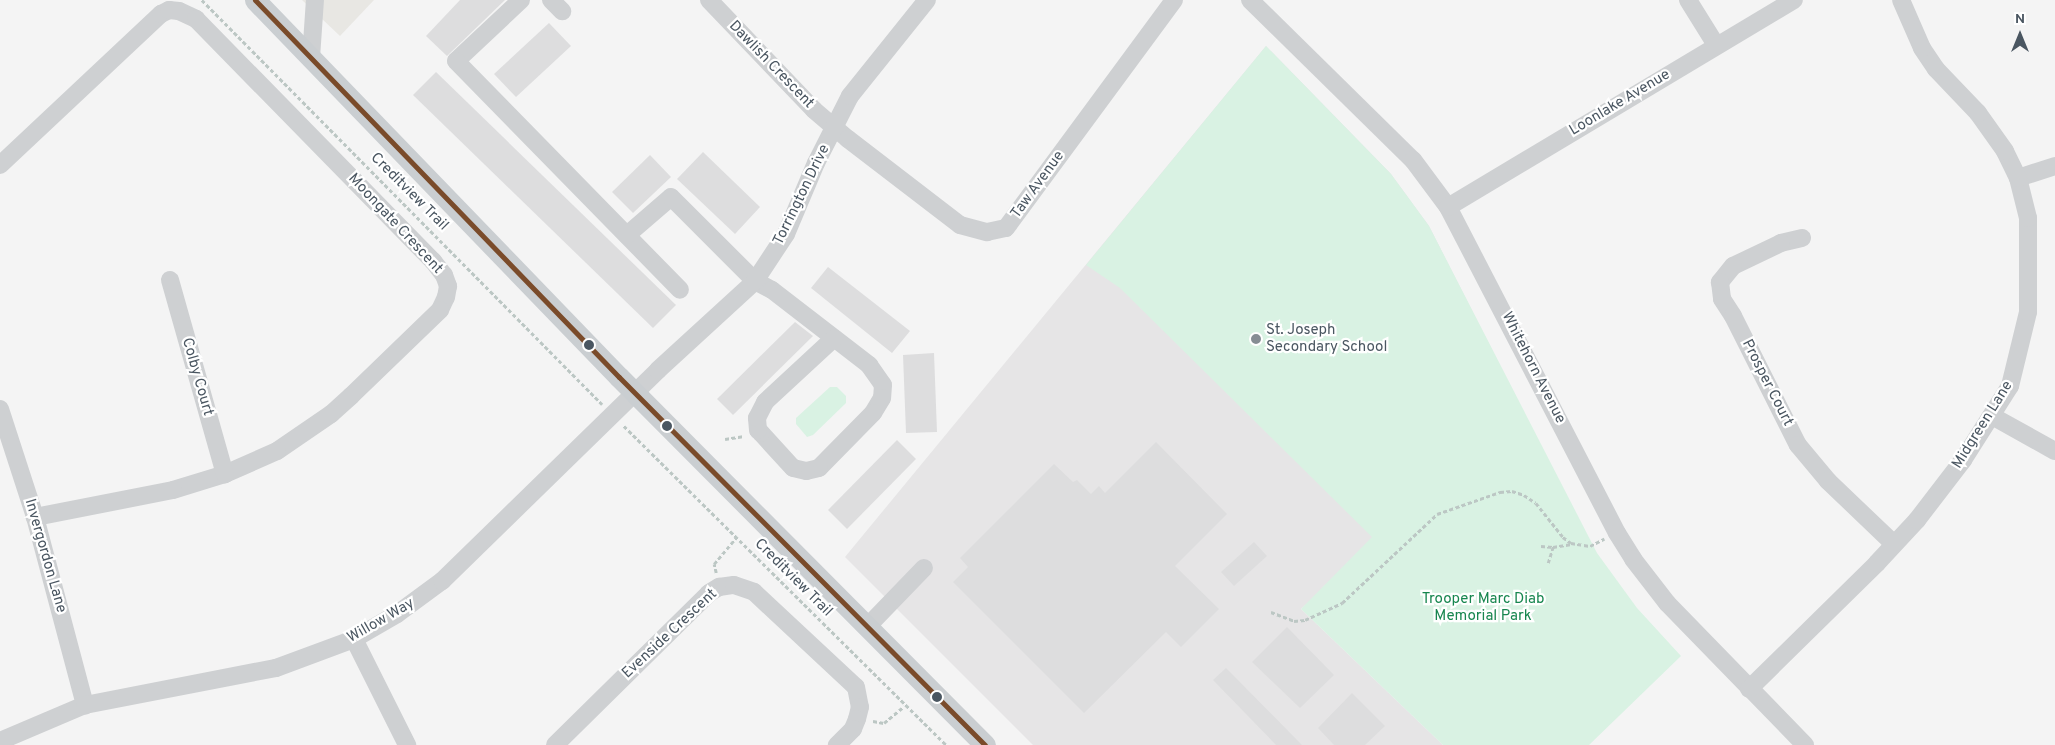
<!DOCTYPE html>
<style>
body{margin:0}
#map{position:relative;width:2055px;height:745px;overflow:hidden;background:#f4f4f4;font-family:Overpass,sans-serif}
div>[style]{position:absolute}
.commercial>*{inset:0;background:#e8e7e3}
.education>*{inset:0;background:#e6e5e6}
.green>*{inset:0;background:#d9f2e3}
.building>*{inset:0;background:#ddddde}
.path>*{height:2.5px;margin-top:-1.25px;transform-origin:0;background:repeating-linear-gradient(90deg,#bcc7c4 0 4px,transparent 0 6.5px)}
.minor>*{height:18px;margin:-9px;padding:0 9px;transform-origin:9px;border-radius:9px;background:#ced0d2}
.major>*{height:21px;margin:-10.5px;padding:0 10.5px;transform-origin:10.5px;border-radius:10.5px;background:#caced1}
.bus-1>*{height:5px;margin:-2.5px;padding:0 2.5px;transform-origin:2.5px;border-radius:2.5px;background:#7a4b2a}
.dots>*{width:14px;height:14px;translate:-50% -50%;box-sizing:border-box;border:2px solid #fff;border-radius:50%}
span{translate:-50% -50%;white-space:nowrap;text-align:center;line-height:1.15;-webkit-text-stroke:4.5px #fff;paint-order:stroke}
.street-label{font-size:15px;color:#4a5661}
.poi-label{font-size:15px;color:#4a5661}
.left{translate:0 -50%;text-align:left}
.park-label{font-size:15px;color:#17864f}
.north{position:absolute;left:1995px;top:10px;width:50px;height:50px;-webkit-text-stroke:4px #fff;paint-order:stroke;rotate:0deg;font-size:14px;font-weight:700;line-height:20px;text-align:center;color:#4a5661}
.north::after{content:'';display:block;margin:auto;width:18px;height:22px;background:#4a5661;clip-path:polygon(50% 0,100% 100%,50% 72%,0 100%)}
</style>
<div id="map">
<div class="commercial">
<div style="clip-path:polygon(302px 0,374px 0,340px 36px)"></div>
</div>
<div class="education">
<div style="clip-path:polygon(1266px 46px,1391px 174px,1429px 226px,1524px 413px,1301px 609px,1443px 745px,1033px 745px,845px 557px)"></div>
</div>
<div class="green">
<div style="clip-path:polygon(1266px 46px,1391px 174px,1429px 226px,1597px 553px,1637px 608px,1681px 656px,1589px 745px,1443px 745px,1301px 609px,1372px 537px,1120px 288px,1086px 265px)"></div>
<div style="clip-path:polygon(830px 387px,837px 387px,846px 396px,846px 403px,813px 435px,807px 437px,796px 424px,796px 418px)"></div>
</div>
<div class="building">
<div style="clip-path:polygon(460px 0,505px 0,447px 56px,426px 36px)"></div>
<div style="clip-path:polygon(549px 23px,571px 46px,516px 97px,494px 74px)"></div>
<div style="clip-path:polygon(436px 72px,676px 305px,653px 328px,413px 95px)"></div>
<div style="clip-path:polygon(703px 152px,760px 207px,735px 234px,677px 179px)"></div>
<div style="clip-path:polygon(650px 155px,671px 177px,633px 213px,612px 192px)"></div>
<div style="clip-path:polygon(828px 267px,910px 331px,892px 353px,811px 288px)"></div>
<div style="clip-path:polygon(795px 322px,813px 336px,733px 415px,717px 399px)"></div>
<div style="clip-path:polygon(934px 353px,937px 432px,906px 433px,903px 355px)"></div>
<div style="clip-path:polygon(897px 440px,916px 459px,847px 529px,828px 510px)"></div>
<div style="clip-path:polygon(1156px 442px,1227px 514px,1175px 566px,1219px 609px,1181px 647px,1166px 632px,1084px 713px,953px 582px,968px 567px,960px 558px,1054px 464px,1073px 482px,1077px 480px,1091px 494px,1099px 486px,1105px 493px)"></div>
<div style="clip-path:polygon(1254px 542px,1267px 556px,1234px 586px,1221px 572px)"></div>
<div style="clip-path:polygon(1287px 627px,1334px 675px,1300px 708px,1252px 662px)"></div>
<div style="clip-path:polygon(1226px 668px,1302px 745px,1276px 745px,1213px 680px)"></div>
<div style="clip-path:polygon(1352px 693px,1385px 726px,1365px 745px,1334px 745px,1318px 728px)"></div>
</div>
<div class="path">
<div style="left:202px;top:0;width:569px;rotate:45.29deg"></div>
<div style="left:624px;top:426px;width:453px;rotate:44.7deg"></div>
<div style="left:725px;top:439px;width:18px;rotate:-9deg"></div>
<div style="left:1541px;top:546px;width:12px;rotate:5deg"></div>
<div style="left:1553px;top:547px;width:19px;rotate:-9deg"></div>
<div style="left:1548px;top:563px;width:17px;rotate:-73deg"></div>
<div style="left:716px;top:573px;width:9px;rotate:-103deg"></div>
<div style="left:714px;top:564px;width:34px;rotate:-50deg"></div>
<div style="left:1271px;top:612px;width:25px;rotate:21deg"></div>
<div style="left:1294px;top:621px;width:11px;rotate:-5deg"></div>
<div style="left:1305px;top:620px;width:41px;rotate:-24.7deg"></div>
<div style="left:1342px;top:603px;width:130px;rotate:-43.1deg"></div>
<div style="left:1437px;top:514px;width:67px;rotate:-19.2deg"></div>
<div style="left:1500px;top:492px;width:12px;rotate:-5deg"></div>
<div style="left:1512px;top:491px;width:13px;rotate:18deg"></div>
<div style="left:1524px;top:495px;width:14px;rotate:34deg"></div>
<div style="left:1536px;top:503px;width:43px;rotate:51.5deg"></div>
<div style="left:1563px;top:537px;width:10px;rotate:37deg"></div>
<div style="left:1571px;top:543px;width:19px;rotate:9deg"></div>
<div style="left:1590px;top:546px;width:16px;rotate:-27deg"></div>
<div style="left:873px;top:721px;width:11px;rotate:10deg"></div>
<div style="left:884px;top:723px;width:26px;rotate:-40deg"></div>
</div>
<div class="minor">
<div style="left:521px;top:0;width:89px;rotate:136.8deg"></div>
<div style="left:456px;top:61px;width:320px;rotate:45.6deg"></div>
<div style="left:551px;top:0;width:16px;rotate:45deg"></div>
<div style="left:709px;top:0;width:152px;rotate:46.3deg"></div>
<div style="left:814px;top:110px;width:45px;rotate:40.5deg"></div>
<div style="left:848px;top:139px;width:141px;rotate:37.5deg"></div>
<div style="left:960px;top:225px;width:28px;rotate:15deg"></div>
<div style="left:987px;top:232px;width:19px;rotate:-12deg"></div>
<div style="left:1006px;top:228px;width:283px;rotate:-53.6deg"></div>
<div style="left:1250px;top:0;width:228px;rotate:44.5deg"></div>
<div style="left:1413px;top:160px;width:59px;rotate:53.3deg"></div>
<div style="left:1448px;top:207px;width:367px;rotate:62.6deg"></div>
<div style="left:1617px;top:533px;width:31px;rotate:58deg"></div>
<div style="left:1633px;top:559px;width:56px;rotate:52.3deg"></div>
<div style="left:1667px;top:603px;width:198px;rotate:45.8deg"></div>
<div style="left:1688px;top:0;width:53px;rotate:58.1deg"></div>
<div style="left:311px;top:58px;width:58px;rotate:-86.1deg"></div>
<div style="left:0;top:165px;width:221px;rotate:-43.2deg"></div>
<div style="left:161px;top:14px;width:9px;rotate:-27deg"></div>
<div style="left:169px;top:10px;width:10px;rotate:6deg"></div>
<div style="left:179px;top:11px;width:19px;rotate:25deg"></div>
<div style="left:196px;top:19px;width:339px;rotate:45.6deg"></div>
<div style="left:433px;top:261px;width:18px;rotate:52deg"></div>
<div style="left:444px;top:275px;width:12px;rotate:70deg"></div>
<div style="left:448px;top:286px;width:11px;rotate:100deg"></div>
<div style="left:446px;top:297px;width:14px;rotate:115deg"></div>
<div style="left:440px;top:310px;width:124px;rotate:136deg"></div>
<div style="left:351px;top:396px;width:27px;rotate:138deg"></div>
<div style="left:331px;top:414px;width:65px;rotate:145.6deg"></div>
<div style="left:277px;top:451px;width:57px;rotate:156.1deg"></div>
<div style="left:225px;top:474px;width:54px;rotate:162.9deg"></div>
<div style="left:173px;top:490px;width:141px;rotate:168.9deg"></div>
<div style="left:2018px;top:178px;width:39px;rotate:-18deg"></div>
<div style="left:1448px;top:207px;width:403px;rotate:-30.9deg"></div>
<div style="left:627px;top:235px;width:58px;rotate:-40.8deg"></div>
<div style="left:671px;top:197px;width:119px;rotate:45deg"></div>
<div style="left:755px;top:281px;width:19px;rotate:28deg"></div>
<div style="left:772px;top:290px;width:123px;rotate:37.7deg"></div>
<div style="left:869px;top:365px;width:24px;rotate:55deg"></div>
<div style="left:883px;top:385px;width:13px;rotate:94deg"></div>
<div style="left:882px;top:398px;width:17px;rotate:121deg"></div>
<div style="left:873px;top:413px;width:77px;rotate:134.5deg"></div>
<div style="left:819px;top:468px;width:13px;rotate:167deg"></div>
<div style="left:806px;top:471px;width:13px;rotate:-167deg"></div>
<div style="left:793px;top:468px;width:47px;rotate:-132.4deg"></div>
<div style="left:761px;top:433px;width:4px;rotate:-135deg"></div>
<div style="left:758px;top:430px;width:12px;rotate:-95deg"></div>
<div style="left:757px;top:418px;width:18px;rotate:-63deg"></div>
<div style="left:765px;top:402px;width:94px;rotate:-42.8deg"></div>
<div style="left:1802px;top:238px;width:22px;rotate:167deg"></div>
<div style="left:1781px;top:243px;width:53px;rotate:154.4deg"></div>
<div style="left:1733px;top:266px;width:21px;rotate:129deg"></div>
<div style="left:1720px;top:282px;width:17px;rotate:83deg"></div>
<div style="left:1722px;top:299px;width:20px;rotate:57deg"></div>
<div style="left:1733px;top:316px;width:144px;rotate:63.3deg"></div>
<div style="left:1798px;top:445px;width:47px;rotate:50.2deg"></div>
<div style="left:1828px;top:481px;width:91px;rotate:43.7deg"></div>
<div style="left:170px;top:280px;width:202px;rotate:74.2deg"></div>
<div style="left:0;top:409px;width:114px;rotate:72deg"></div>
<div style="left:35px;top:517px;width:195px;rotate:75.1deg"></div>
<div style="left:1992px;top:416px;width:72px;rotate:29.1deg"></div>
<div style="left:867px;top:627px;width:82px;rotate:-46deg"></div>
<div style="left:354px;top:639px;width:119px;rotate:63.4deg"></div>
<div style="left:1749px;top:689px;width:180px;rotate:-44.5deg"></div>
<div style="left:1877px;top:563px;width:59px;rotate:-47.1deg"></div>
<div style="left:1917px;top:520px;width:76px;rotate:-52.5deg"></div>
<div style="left:1963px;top:460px;width:88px;rotate:-57.6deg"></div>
<div style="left:2010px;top:386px;width:76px;rotate:-76.3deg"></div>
<div style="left:2028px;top:312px;width:94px;rotate:-90deg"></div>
<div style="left:2028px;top:218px;width:41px;rotate:-104deg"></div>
<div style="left:2018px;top:178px;width:30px;rotate:-116deg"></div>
<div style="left:2005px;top:151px;width:47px;rotate:-125.4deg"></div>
<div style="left:1978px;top:113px;width:61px;rotate:-133.7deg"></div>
<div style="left:1936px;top:69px;width:25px;rotate:-124deg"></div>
<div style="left:1922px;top:48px;width:52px;rotate:-113.6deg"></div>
<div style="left:0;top:741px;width:92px;rotate:-23deg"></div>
<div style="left:85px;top:705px;width:195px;rotate:-11deg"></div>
<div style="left:276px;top:668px;width:83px;rotate:-20.4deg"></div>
<div style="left:354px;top:639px;width:50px;rotate:-30.2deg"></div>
<div style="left:397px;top:614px;width:56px;rotate:-36.3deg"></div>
<div style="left:442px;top:581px;width:302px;rotate:-44.3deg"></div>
<div style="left:658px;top:370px;width:132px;rotate:-42.5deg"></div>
<div style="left:755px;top:281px;width:56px;rotate:-56.6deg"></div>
<div style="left:786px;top:234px;width:77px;rotate:-67.1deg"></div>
<div style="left:816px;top:163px;width:75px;rotate:-63.1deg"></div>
<div style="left:850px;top:96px;width:123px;rotate:-51.3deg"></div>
<div style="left:555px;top:745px;width:216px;rotate:-44.6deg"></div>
<div style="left:709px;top:593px;width:12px;rotate:-31deg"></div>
<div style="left:719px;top:587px;width:15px;rotate:-8deg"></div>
<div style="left:734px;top:585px;width:21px;rotate:19deg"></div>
<div style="left:754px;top:592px;width:139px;rotate:43deg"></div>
<div style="left:856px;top:687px;width:20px;rotate:79deg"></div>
<div style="left:860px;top:707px;width:12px;rotate:104deg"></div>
<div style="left:857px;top:719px;width:11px;rotate:112deg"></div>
<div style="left:853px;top:729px;width:23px;rotate:135deg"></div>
</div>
<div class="major">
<div style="left:255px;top:0;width:524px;rotate:46.01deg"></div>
<div style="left:619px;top:377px;width:519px;rotate:45.16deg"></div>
</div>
<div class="bus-1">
<div style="left:255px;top:0;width:524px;rotate:46.01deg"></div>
<div style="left:619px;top:377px;width:519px;rotate:45.16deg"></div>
</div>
<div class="dots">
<div style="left:1256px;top:339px;background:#868d94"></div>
<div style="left:589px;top:345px;background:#4a5661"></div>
<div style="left:667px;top:426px;background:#4a5661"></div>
<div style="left:937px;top:697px;background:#4a5661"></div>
</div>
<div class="street-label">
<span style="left:771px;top:65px;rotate:46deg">Dawlish Crescent</span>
<span style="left:1620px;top:103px;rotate:-31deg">Loonlake Avenue</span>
<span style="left:1038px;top:185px;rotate:-54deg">Taw Avenue</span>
<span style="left:409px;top:192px;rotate:45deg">Creditview Trail</span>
<span style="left:802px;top:195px;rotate:-64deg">Torrington Drive</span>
<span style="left:395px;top:224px;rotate:47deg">Moongate Crescent</span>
<span style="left:1533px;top:368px;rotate:63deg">Whitehorn Avenue</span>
<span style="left:197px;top:377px;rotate:74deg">Colby Court</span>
<span style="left:1767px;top:383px;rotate:63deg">Prosper Court</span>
<span style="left:1983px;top:425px;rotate:-58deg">Midgreen Lane</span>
<span style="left:45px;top:556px;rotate:74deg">Invergordon Lane</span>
<span style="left:793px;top:578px;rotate:45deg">Creditview Trail</span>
<span style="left:381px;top:621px;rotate:-30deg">Willow Way</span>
<span style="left:670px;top:634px;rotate:-43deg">Evenside Crescent</span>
</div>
<div class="poi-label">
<span class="left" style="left:1266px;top:339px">St. Joseph<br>Secondary School</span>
</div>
<div class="park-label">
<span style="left:1483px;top:608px">Trooper Marc Diab<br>Memorial Park</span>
</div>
<div class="north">N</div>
</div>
